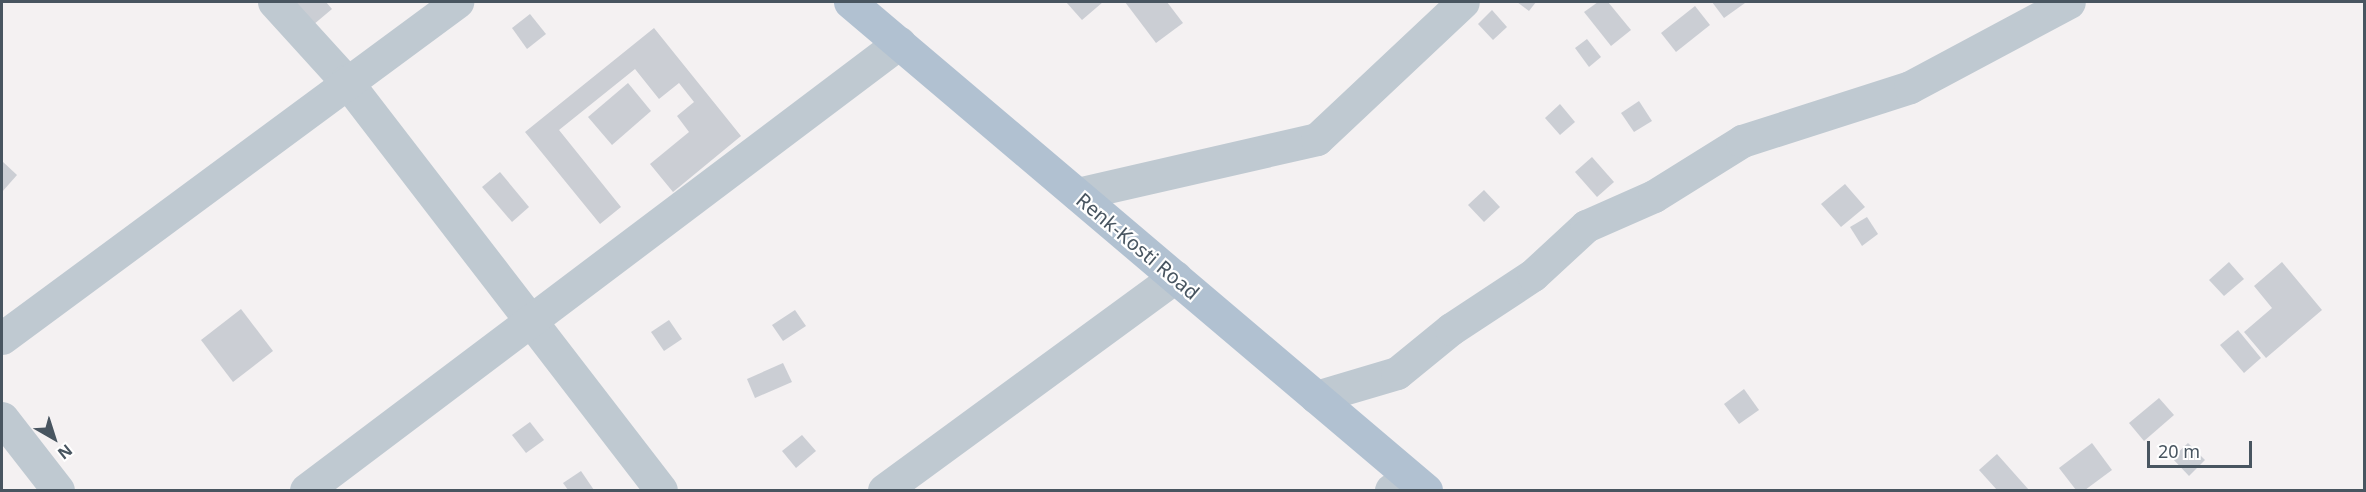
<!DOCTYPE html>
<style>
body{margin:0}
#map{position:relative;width:2366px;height:492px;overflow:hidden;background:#f4f1f2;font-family:"Noto Sans",sans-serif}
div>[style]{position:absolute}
.building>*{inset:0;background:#cbced4}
.minor>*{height:33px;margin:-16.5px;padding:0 16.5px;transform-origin:16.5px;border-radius:16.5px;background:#bfc9d1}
.primary>*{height:33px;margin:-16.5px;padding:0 16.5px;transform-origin:16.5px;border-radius:16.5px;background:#b1c1d1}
span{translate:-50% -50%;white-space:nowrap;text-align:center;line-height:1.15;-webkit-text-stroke:4.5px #fff;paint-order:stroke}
.street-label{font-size:20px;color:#485560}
.frame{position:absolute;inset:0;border:3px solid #485560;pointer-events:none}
.north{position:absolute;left:24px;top:408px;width:60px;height:60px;-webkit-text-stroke:4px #fff;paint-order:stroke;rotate:141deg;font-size:16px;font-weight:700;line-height:24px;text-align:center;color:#485560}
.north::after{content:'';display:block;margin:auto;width:21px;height:27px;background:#485560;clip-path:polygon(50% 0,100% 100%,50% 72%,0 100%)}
.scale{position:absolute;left:2147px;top:441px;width:105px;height:27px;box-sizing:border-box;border:3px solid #485560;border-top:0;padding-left:8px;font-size:18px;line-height:21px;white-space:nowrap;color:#485560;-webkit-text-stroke:4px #fff;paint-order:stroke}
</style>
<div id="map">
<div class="building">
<div style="clip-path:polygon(293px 2px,326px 2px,332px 9px,313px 25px)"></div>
<div style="clip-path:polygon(1066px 2px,1103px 2px,1082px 20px)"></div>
<div style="clip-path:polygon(1125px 2px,1167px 2px,1183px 23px,1156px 43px)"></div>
<div style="clip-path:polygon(1517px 2px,1536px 2px,1529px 11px)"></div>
<div style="clip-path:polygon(1598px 2px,1608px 2px,1631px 30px,1611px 46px,1584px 12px)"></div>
<div style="clip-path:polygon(1712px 2px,1744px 2px,1745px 3px,1724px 18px)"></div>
<div style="clip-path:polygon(1695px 6px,1710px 25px,1676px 52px,1661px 33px)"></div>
<div style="clip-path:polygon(1492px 10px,1507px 27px,1493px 40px,1478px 24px)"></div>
<div style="clip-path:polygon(530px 14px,546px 34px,527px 49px,512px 28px)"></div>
<div style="clip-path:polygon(654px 28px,741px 136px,673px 192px,650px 164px,689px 132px,677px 116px,694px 102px,679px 83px,659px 99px,635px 69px,559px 130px,621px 207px,600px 224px,525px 132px)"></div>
<div style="clip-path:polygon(1587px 39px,1601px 57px,1589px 67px,1575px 48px)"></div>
<div style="clip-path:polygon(628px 83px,651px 111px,612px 145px,588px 117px)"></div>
<div style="clip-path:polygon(1639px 101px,1652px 121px,1634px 132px,1621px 113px)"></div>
<div style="clip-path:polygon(1560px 104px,1575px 122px,1560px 135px,1545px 118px)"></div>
<div style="clip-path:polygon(1592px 157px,1614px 182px,1597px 197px,1575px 172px)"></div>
<div style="clip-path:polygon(2px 161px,17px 175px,2px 192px)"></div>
<div style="clip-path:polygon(500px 172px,529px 207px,512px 222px,482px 187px)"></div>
<div style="clip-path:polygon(1845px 184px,1865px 207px,1841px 227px,1821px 204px)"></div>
<div style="clip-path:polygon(1484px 190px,1500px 207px,1484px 222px,1468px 205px)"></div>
<div style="clip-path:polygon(1867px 217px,1878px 234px,1862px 246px,1850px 227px)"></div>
<div style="clip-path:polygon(2229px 262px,2244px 279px,2224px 296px,2209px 280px)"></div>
<div style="clip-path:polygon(2282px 262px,2322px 310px,2266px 358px,2244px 332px,2272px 308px,2254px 286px)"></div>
<div style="clip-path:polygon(241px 309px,273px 351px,233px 382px,201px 340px)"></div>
<div style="clip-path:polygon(795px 310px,806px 326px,783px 341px,772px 325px)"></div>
<div style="clip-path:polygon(669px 320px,682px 339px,664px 351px,651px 332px)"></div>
<div style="clip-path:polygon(2238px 330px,2261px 358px,2244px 373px,2220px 345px)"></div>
<div style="clip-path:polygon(783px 363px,792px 382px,755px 398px,747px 379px)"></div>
<div style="clip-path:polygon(1744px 389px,1759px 410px,1739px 424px,1724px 404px)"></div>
<div style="clip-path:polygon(2159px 398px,2174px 415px,2144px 441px,2129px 423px)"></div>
<div style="clip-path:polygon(530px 422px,544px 440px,526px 453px,512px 435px)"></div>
<div style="clip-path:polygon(802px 435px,816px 451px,796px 468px,782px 451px)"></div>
<div style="clip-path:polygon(2092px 443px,2112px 470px,2085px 490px,2076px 490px,2059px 468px)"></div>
<div style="clip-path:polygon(2188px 443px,2205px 460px,2189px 476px,2172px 458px)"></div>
<div style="clip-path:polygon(1997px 454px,2029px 490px,1997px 490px,1979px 470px)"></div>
<div style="clip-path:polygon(581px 471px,594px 490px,568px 490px,563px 483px)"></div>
</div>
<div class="minor">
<div style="left:274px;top:2px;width:107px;rotate:47.7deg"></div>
<div style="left:346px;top:81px;width:516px;rotate:52.4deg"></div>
<div style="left:1077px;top:194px;width:246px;rotate:-12.9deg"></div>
<div style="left:1317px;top:139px;width:200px;rotate:-43.2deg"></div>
<div style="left:2px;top:338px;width:566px;rotate:-36.44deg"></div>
<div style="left:1316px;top:397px;width:84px;rotate:-16.5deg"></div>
<div style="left:1397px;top:373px;width:70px;rotate:-39.2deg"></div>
<div style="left:1451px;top:329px;width:98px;rotate:-33.4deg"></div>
<div style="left:1533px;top:275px;width:72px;rotate:-42.8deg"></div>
<div style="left:1586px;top:226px;width:74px;rotate:-23.8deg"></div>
<div style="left:1654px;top:196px;width:104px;rotate:-32deg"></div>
<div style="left:1742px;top:141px;width:176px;rotate:-17.8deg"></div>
<div style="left:1910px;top:87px;width:180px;rotate:-28.1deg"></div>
<div style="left:2px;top:418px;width:91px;rotate:52.1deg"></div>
<div style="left:306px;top:490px;width:743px;rotate:-37.01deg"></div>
<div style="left:884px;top:490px;width:361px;rotate:-36.2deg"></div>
<div style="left:1391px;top:490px;width:23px;rotate:-34deg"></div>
</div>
<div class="primary">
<div style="left:850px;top:2px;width:755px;rotate:40.27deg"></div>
</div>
<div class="street-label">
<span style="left:1138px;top:246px;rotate:40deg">Renk-Kosti Road</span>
</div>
<div class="frame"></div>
<div class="north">N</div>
<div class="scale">20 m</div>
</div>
